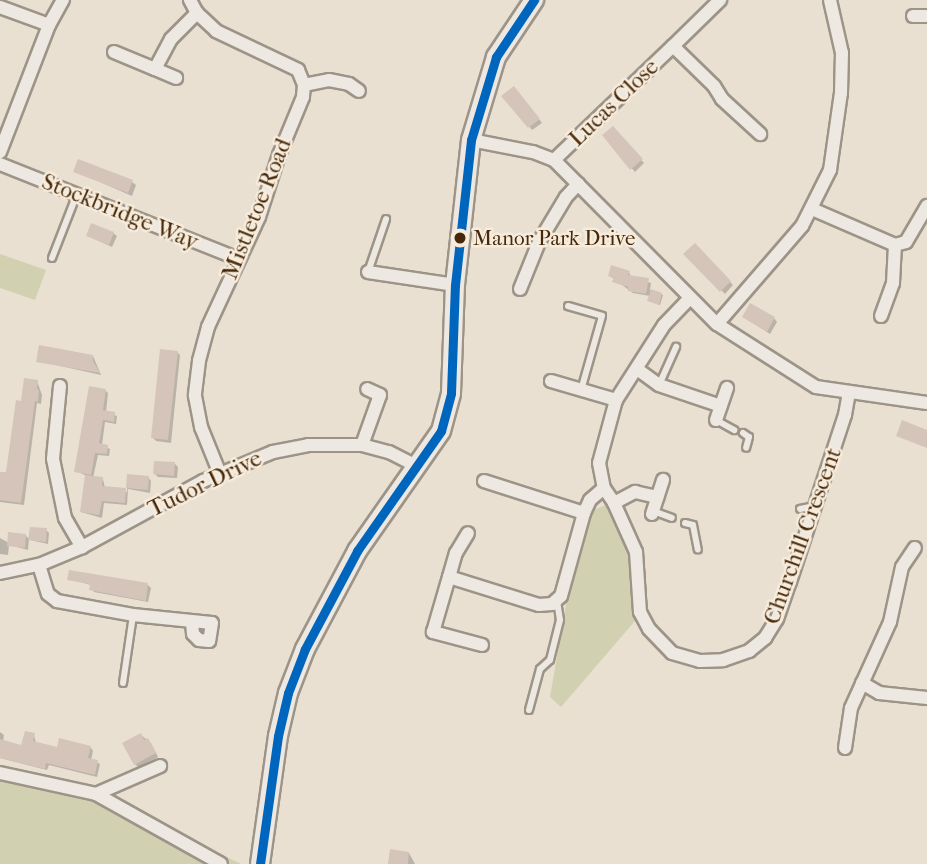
<!DOCTYPE html>
<style>
body{margin:0}
#map{position:relative;width:927px;height:864px;overflow:hidden;background:#e9e0d2;font-family:"IM FELL French Canon",serif}
div>[style]{position:absolute}
.green>*{inset:0;background:#d1d0b0}
.shadow>*{inset:0;background:#0003}
.building>*{inset:0;background:#d4c4b9}
.roads{filter:drop-shadow(2px 0 #9d9488) drop-shadow(-2px 0 #9d9488) drop-shadow(0 2px #9d9488) drop-shadow(0 -2px #9d9488)}
.lane>*{height:6px;margin:-3px;padding:0 3px;transform-origin:3px;border-radius:3px;background:#ede8e2}
.street>*{height:12px;margin:-6px;padding:0 6px;transform-origin:6px;border-radius:6px;background:#ede8e2}
.secondary>*{height:18px;margin:-9px;padding:0 9px;transform-origin:9px;border-radius:9px;background:#ede8e2}
.bus-1>*{height:9px;margin:-4.5px;padding:0 4.5px;transform-origin:4.5px;border-radius:4.5px;background:#0065bd}
.dots>*{width:19px;height:19px;translate:-50% -50%;box-sizing:border-box;border:4px solid #f7ecdc;border-radius:50%}
span{translate:-50% -50%;white-space:nowrap;text-align:center;line-height:1.15;-webkit-text-stroke:5px #f7ecdc;paint-order:stroke}
.bus-label{font-size:21px;color:#45280b}
.left{translate:0 -50%;text-align:left}
.street-label{font-size:23px;color:#45280b}
</style>
<div id="map">
<div class="green">
<div style="clip-path:polygon(0 254px,46px 270px,35px 300px,0 288px)"></div>
<div style="clip-path:polygon(608px 504px,632px 558px,635px 621px,561px 707px,550px 697px,566px 604px,591px 511px)"></div>
<div style="clip-path:polygon(0 772px,96px 794px,241px 864px,0 864px)"></div>
</div>
<div class="shadow">
<div style="clip-path:polygon(517px 91px,542px 123px,532px 130px,529px 126px)"></div>
<div style="clip-path:polygon(613px 128px,644px 163px,635px 172px,604px 136px)"></div>
<div style="clip-path:polygon(75px 171px,132px 182px,136px 185px,132px 196px)"></div>
<div style="clip-path:polygon(113px 233px,117px 236px,112px 247px,88px 236px)"></div>
<div style="clip-path:polygon(695px 245px,733px 285px,725px 294px,685px 254px)"></div>
<div style="clip-path:polygon(629px 272px,631px 277px,651px 283px,650px 290px,663px 295px,660px 305px,650px 301px,650px 296px,633px 293px,610px 276px)"></div>
<div style="clip-path:polygon(744px 317px,774px 318px,777px 322px,770px 334px)"></div>
<div style="clip-path:polygon(177px 352px,180px 355px,171px 443px,156px 441px,153px 438px)"></div>
<div style="clip-path:polygon(93px 356px,101px 375px,38px 361px)"></div>
<div style="clip-path:polygon(37px 381px,42px 395px,41px 404px,37px 403px,24px 505px,0 502px,0 473px,8px 474px,22px 403px)"></div>
<div style="clip-path:polygon(105px 390px,108px 393px,106px 412px,117px 416px,116px 424px,105px 422px,102px 445px,110px 449px,109px 456px,98px 455px,93px 478px,103px 479px,105px 488px,127px 492px,128px 476px,148px 477px,151px 481px,150px 493px,128px 489px,127px 505px,104px 503px,102px 518px,81px 512px,87px 476px,76px 471px)"></div>
<div style="clip-path:polygon(175px 464px,178px 467px,177px 478px,158px 477px,155px 474px)"></div>
<div style="clip-path:polygon(46px 530px,49px 533px,48px 544px,30px 540px)"></div>
<div style="clip-path:polygon(25px 535px,29px 539px,28px 550px,9px 545px,8px 555px,0 554px,0 538px,9px 543px)"></div>
<div style="clip-path:polygon(69px 579px,148px 585px,151px 588px,148px 602px,94px 592px,91px 585px)"></div>
<div style="clip-path:polygon(0 732px,4px 735px,3px 742px,22px 747px,34px 735px,36px 743px,59px 749px,91px 748px,93px 751px,91px 760px,100px 764px,97px 777px,49px 765px,47px 770px,0 758px)"></div>
<div style="clip-path:polygon(141px 735px,151px 743px,158px 757px,138px 767px,135px 764px)"></div>
<div style="clip-path:polygon(409px 853px,415px 864px,389px 864px)"></div>
</div>
<div class="building">
<div style="clip-path:polygon(514px 86px,540px 119px,528px 128px,501px 96px)"></div>
<div style="clip-path:polygon(613px 126px,643px 159px,630px 170px,602px 135px)"></div>
<div style="clip-path:polygon(78px 159px,133px 180px,128px 193px,73px 172px)"></div>
<div style="clip-path:polygon(91px 223px,114px 232px,109px 245px,86px 236px)"></div>
<div style="clip-path:polygon(695px 243px,731px 281px,720px 292px,683px 254px)"></div>
<div style="clip-path:polygon(611px 265px,630px 271px,628px 275px,649px 278px,646px 294px,628px 291px,628px 287px,612px 282px,614px 278px,608px 276px)"></div>
<div style="clip-path:polygon(651px 289px,662px 293px,659px 305px,647px 301px)"></div>
<div style="clip-path:polygon(750px 303px,775px 317px,767px 332px,742px 317px)"></div>
<div style="clip-path:polygon(39px 345px,93px 355px,93px 361px,100px 373px,36px 362px)"></div>
<div style="clip-path:polygon(160px 349px,178px 351px,168px 440px,151px 438px)"></div>
<div style="clip-path:polygon(24px 378px,38px 380px,37px 389px,39px 390px,38px 402px,35px 401px,21px 503px,0 500px,0 472px,6px 472px,16px 400px,21px 401px)"></div>
<div style="clip-path:polygon(89px 386px,106px 389px,103px 410px,115px 412px,114px 422px,103px 420px,99px 443px,108px 445px,107px 454px,95px 453px,91px 475px,74px 472px)"></div>
<div style="clip-path:polygon(902px 420px,927px 430px,927px 448px,896px 436px)"></div>
<div style="clip-path:polygon(154px 461px,175px 462px,174px 476px,153px 474px)"></div>
<div style="clip-path:polygon(127px 474px,149px 476px,148px 490px,126px 488px)"></div>
<div style="clip-path:polygon(85px 475px,103px 477px,102px 486px,126px 488px,125px 503px,102px 501px,99px 515px,80px 512px)"></div>
<div style="clip-path:polygon(30px 527px,47px 528px,46px 542px,28px 540px)"></div>
<div style="clip-path:polygon(8px 532px,26px 534px,25px 548px,7px 546px)"></div>
<div style="clip-path:polygon(69px 570px,148px 583px,146px 601px,89px 590px,90px 584px,67px 580px)"></div>
<div style="clip-path:polygon(25px 731px,35px 733px,33px 741px,57px 747px,59px 738px,91px 746px,88px 758px,98px 760px,95px 775px,46px 763px,45px 769px,0 758px,0 739px,21px 745px)"></div>
<div style="clip-path:polygon(141px 733px,144px 740px,148px 738px,156px 753px,134px 765px,122px 743px)"></div>
<div style="clip-path:polygon(390px 849px,409px 852px,408px 864px,388px 864px)"></div>
</div>
<div class="roads">
<div class="lane">
<div style="left:52px;top:258px;width:69px;rotate:-68.7deg"></div>
<div style="left:368px;top:272px;width:56px;rotate:-71.2deg"></div>
<div style="left:568px;top:306px;width:35px;rotate:16deg"></div>
<div style="left:602px;top:316px;width:77px;rotate:105.8deg"></div>
<div style="left:659px;top:385px;width:42px;rotate:-65.9deg"></div>
<div style="left:716px;top:420px;width:21px;rotate:29deg"></div>
<div style="left:743px;top:433px;width:7px;rotate:34deg"></div>
<div style="left:749px;top:437px;width:11px;rotate:105deg"></div>
<div style="left:800px;top:509px;width:14px;rotate:-12deg"></div>
<div style="left:653px;top:511px;width:20px;rotate:20deg"></div>
<div style="left:685px;top:523px;width:8px;rotate:14deg"></div>
<div style="left:693px;top:525px;width:25px;rotate:79deg"></div>
<div style="left:123px;top:683px;width:69px;rotate:-81.6deg"></div>
<div style="left:529px;top:710px;width:42px;rotate:-75deg"></div>
<div style="left:540px;top:669px;width:13px;rotate:-42deg"></div>
<div style="left:550px;top:660px;width:41px;rotate:-76deg"></div>
<div style="left:560px;top:620px;width:19px;rotate:-99deg"></div>
</div>
<div class="street">
<div style="left:190px;top:0;width:15px;rotate:62deg"></div>
<div style="left:197px;top:13px;width:26px;rotate:43deg"></div>
<div style="left:216px;top:31px;width:91px;rotate:25.4deg"></div>
<div style="left:298px;top:70px;width:16px;rotate:68deg"></div>
<div style="left:304px;top:85px;width:12px;rotate:95deg"></div>
<div style="left:303px;top:97px;width:63px;rotate:112.5deg"></div>
<div style="left:279px;top:155px;width:65px;rotate:107.9deg"></div>
<div style="left:259px;top:217px;width:121px;rotate:114.9deg"></div>
<div style="left:208px;top:327px;width:35px;rotate:105deg"></div>
<div style="left:199px;top:361px;width:35px;rotate:97deg"></div>
<div style="left:195px;top:396px;width:32px;rotate:79deg"></div>
<div style="left:201px;top:427px;width:51px;rotate:68deg"></div>
<div style="left:0;top:7px;width:52px;rotate:20.2deg"></div>
<div style="left:913px;top:16px;width:14px"></div>
<div style="left:673px;top:46px;width:66px;rotate:-44.4deg"></div>
<div style="left:114px;top:52px;width:44px;rotate:22.5deg"></div>
<div style="left:155px;top:69px;width:34px;rotate:-62deg"></div>
<div style="left:171px;top:39px;width:37px;rotate:-45deg"></div>
<div style="left:155px;top:69px;width:23px;rotate:23deg"></div>
<div style="left:304px;top:85px;width:25px;rotate:-11deg"></div>
<div style="left:329px;top:80px;width:20px;rotate:11deg"></div>
<div style="left:349px;top:84px;width:12px;rotate:35deg"></div>
<div style="left:471px;top:140px;width:63px;rotate:11deg"></div>
<div style="left:533px;top:152px;width:22px;rotate:21deg"></div>
<div style="left:554px;top:160px;width:231px;rotate:45.2deg"></div>
<div style="left:717px;top:324px;width:117px;rotate:32.5deg"></div>
<div style="left:816px;top:387px;width:112px;rotate:8.2deg"></div>
<div style="left:0;top:152px;width:136px;rotate:-68.9deg"></div>
<div style="left:49px;top:25px;width:29px;rotate:-61deg"></div>
<div style="left:554px;top:160px;width:165px;rotate:-43.8deg"></div>
<div style="left:673px;top:46px;width:57px;rotate:44.3deg"></div>
<div style="left:714px;top:86px;width:15px;rotate:58deg"></div>
<div style="left:722px;top:99px;width:52px;rotate:42.6deg"></div>
<div style="left:0;top:164px;width:257px;rotate:21.7deg"></div>
<div style="left:812px;top:209px;width:90px;rotate:23.4deg"></div>
<div style="left:895px;top:245px;width:11px;rotate:-15deg"></div>
<div style="left:906px;top:242px;width:42px;rotate:-59.7deg"></div>
<div style="left:368px;top:272px;width:88px;rotate:8.5deg"></div>
<div style="left:520px;top:289px;width:51px;rotate:-68deg"></div>
<div style="left:539px;top:242px;width:52px;rotate:-59deg"></div>
<div style="left:566px;top:197px;width:18px;rotate:-47deg"></div>
<div style="left:690px;top:298px;width:37px;rotate:134deg"></div>
<div style="left:664px;top:325px;width:89px;rotate:122.6deg"></div>
<div style="left:616px;top:400px;width:65px;rotate:105.1deg"></div>
<div style="left:599px;top:463px;width:25px;rotate:79deg"></div>
<div style="left:604px;top:488px;width:18px;rotate:56deg"></div>
<div style="left:614px;top:503px;width:54px;rotate:65.8deg"></div>
<div style="left:636px;top:552px;width:60px;rotate:86.2deg"></div>
<div style="left:640px;top:612px;width:19px;rotate:62deg"></div>
<div style="left:649px;top:629px;width:33px;rotate:46deg"></div>
<div style="left:672px;top:653px;width:29px;rotate:16deg"></div>
<div style="left:700px;top:661px;width:23px;rotate:-2deg"></div>
<div style="left:723px;top:660px;width:28px;rotate:-19deg"></div>
<div style="left:749px;top:651px;width:21px;rotate:-39deg"></div>
<div style="left:765px;top:638px;width:22px;rotate:-58deg"></div>
<div style="left:777px;top:619px;width:39px;rotate:-71deg"></div>
<div style="left:790px;top:582px;width:176px;rotate:-71.8deg"></div>
<div style="left:845px;top:415px;width:22px;rotate:-80deg"></div>
<div style="left:881px;top:316px;width:35px;rotate:-70deg"></div>
<div style="left:893px;top:283px;width:38px;rotate:-87deg"></div>
<div style="left:717px;top:324px;width:130px;rotate:-49.1deg"></div>
<div style="left:802px;top:226px;width:63px;rotate:-63.4deg"></div>
<div style="left:830px;top:170px;width:78px;rotate:-81.9deg"></div>
<div style="left:841px;top:93px;width:40px;rotate:-88.6deg"></div>
<div style="left:842px;top:53px;width:54px;rotate:-102.8deg"></div>
<div style="left:637px;top:369px;width:27px;rotate:36deg"></div>
<div style="left:659px;top:385px;width:65px;rotate:18.7deg"></div>
<div style="left:551px;top:381px;width:68px;rotate:16.3deg"></div>
<div style="left:60px;top:386px;width:73px;rotate:95.5deg"></div>
<div style="left:53px;top:459px;width:60px;rotate:78.5deg"></div>
<div style="left:65px;top:518px;width:34px;rotate:60deg"></div>
<div style="left:716px;top:420px;width:34px;rotate:-71deg"></div>
<div style="left:362px;top:445px;width:53px;rotate:-70.2deg"></div>
<div style="left:380px;top:395px;width:14px;rotate:-155deg"></div>
<div style="left:484px;top:481px;width:105px;rotate:17.7deg"></div>
<div style="left:614px;top:503px;width:24px;rotate:-28deg"></div>
<div style="left:635px;top:492px;width:23px;rotate:13deg"></div>
<div style="left:652px;top:514px;width:36px;rotate:-72deg"></div>
<div style="left:39px;top:565px;width:30px;rotate:73deg"></div>
<div style="left:48px;top:594px;width:11px;rotate:38deg"></div>
<div style="left:57px;top:601px;width:77px;rotate:10.4deg"></div>
<div style="left:133px;top:615px;width:79px;rotate:5.8deg"></div>
<div style="left:212px;top:623px;width:18px;rotate:99deg"></div>
<div style="left:209px;top:641px;width:10px;rotate:-174deg"></div>
<div style="left:199px;top:640px;width:8px;rotate:-135deg"></div>
<div style="left:193px;top:634px;width:11px;rotate:-95deg"></div>
<div style="left:0;top:573px;width:40px;rotate:-12deg"></div>
<div style="left:39px;top:565px;width:47px;rotate:-22.7deg"></div>
<div style="left:82px;top:547px;width:138px;rotate:-28.6deg"></div>
<div style="left:203px;top:481px;width:76px;rotate:-22.5deg"></div>
<div style="left:273px;top:452px;width:36px;rotate:-11deg"></div>
<div style="left:308px;top:445px;width:54px"></div>
<div style="left:362px;top:445px;width:28px;rotate:15deg"></div>
<div style="left:389px;top:452px;width:33px;rotate:27deg"></div>
<div style="left:449px;top:577px;width:25px;rotate:-74deg"></div>
<div style="left:456px;top:553px;width:23px;rotate:-59deg"></div>
<div style="left:482px;top:645px;width:51px;rotate:-165.1deg"></div>
<div style="left:433px;top:632px;width:57px;rotate:-73.8deg"></div>
<div style="left:449px;top:577px;width:94px;rotate:17.3deg"></div>
<div style="left:539px;top:605px;width:13px;rotate:-4deg"></div>
<div style="left:552px;top:604px;width:12px;rotate:-42deg"></div>
<div style="left:561px;top:596px;width:86px;rotate:-74.5deg"></div>
<div style="left:584px;top:513px;width:14px;rotate:-65deg"></div>
<div style="left:590px;top:500px;width:18px;rotate:-41deg"></div>
<div style="left:862px;top:683px;width:20px;rotate:30deg"></div>
<div style="left:879px;top:693px;width:48px;rotate:5.9deg"></div>
<div style="left:845px;top:748px;width:40px;rotate:-81.5deg"></div>
<div style="left:851px;top:708px;width:94px;rotate:-65.6deg"></div>
<div style="left:890px;top:622px;width:56px;rotate:-77.7deg"></div>
<div style="left:902px;top:567px;width:23px;rotate:-56deg"></div>
<div style="left:0;top:773px;width:98px;rotate:12.3deg"></div>
<div style="left:96px;top:794px;width:143px;rotate:29.2deg"></div>
<div style="left:96px;top:794px;width:70px;rotate:-23.6deg"></div>
</div>
<div class="secondary">
<div style="left:260px;top:864px;width:129px;rotate:-82deg"></div>
<div style="left:278px;top:736px;width:44px;rotate:-76.9deg"></div>
<div style="left:288px;top:693px;width:47px;rotate:-68.9deg"></div>
<div style="left:305px;top:649px;width:111px;rotate:-62deg"></div>
<div style="left:357px;top:551px;width:146px;rotate:-55deg"></div>
<div style="left:441px;top:431px;width:39px;rotate:-75deg"></div>
<div style="left:451px;top:393px;width:108px;rotate:-87.9deg"></div>
<div style="left:455px;top:285px;width:146px;rotate:-83.7deg"></div>
<div style="left:471px;top:140px;width:87px;rotate:-73.2deg"></div>
<div style="left:496px;top:57px;width:69px;rotate:-56.3deg"></div>
</div>
</div>
<div class="bus-1">
<div style="left:260px;top:864px;width:129px;rotate:-82deg"></div>
<div style="left:278px;top:736px;width:44px;rotate:-76.9deg"></div>
<div style="left:288px;top:693px;width:47px;rotate:-68.9deg"></div>
<div style="left:305px;top:649px;width:111px;rotate:-62deg"></div>
<div style="left:357px;top:551px;width:146px;rotate:-55deg"></div>
<div style="left:441px;top:431px;width:39px;rotate:-75deg"></div>
<div style="left:451px;top:393px;width:108px;rotate:-87.9deg"></div>
<div style="left:455px;top:285px;width:146px;rotate:-83.7deg"></div>
<div style="left:471px;top:140px;width:87px;rotate:-73.2deg"></div>
<div style="left:496px;top:57px;width:69px;rotate:-56.3deg"></div>
</div>
<div class="dots">
<div style="left:460px;top:238px;background:#45280b"></div>
</div>
<div class="bus-label">
<span class="left" style="left:473px;top:238px">Manor Park Drive</span>
</div>
<div class="street-label">
<span style="left:614px;top:103px;rotate:-44deg">Lucas Close</span>
<span style="left:257px;top:209px;rotate:-68deg">Mistletoe Road</span>
<span style="left:120px;top:212px;rotate:22deg">Stockbridge Way</span>
<span style="left:205px;top:484px;rotate:-26deg">Tudor Drive</span>
<span style="left:803px;top:536px;rotate:-70deg">Churchill Crescent</span>
</div>
</div>
